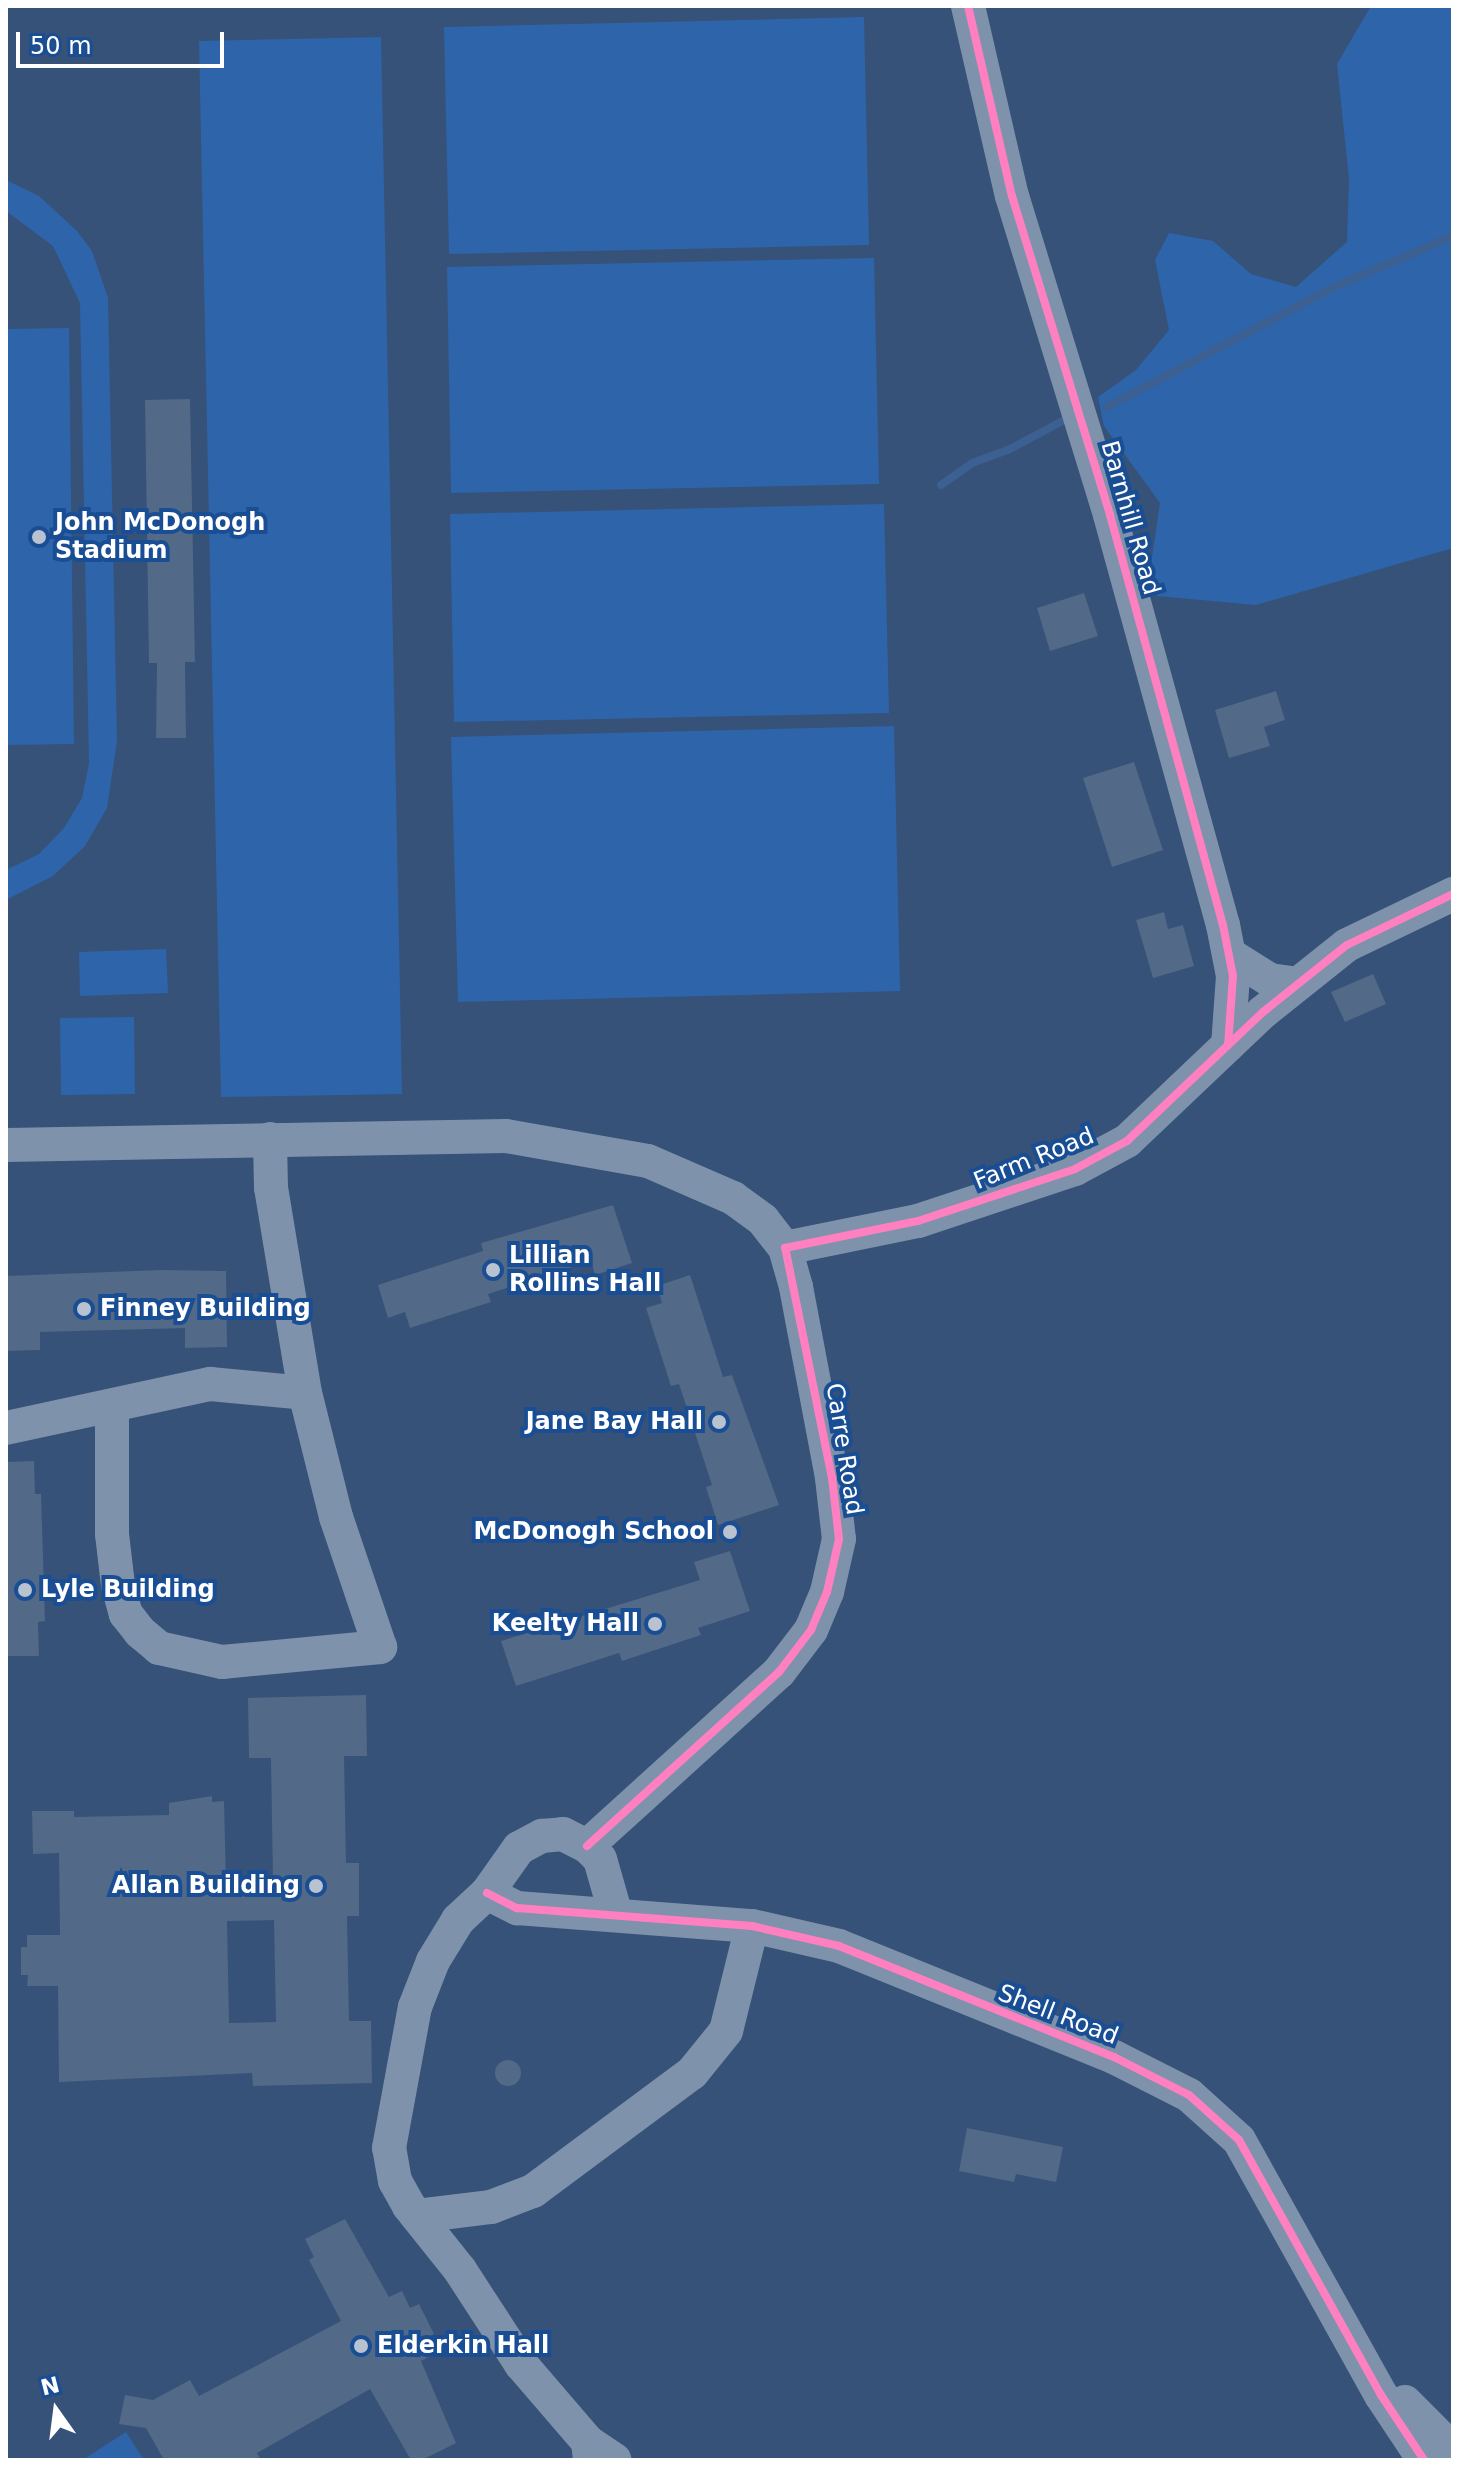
<!DOCTYPE html>
<style>
body{margin:0}
#map{position:relative;width:1459px;height:2466px;overflow:hidden;background:#365278;font-family:"DejaVu Sans",sans-serif}
div>[style]{position:absolute}
.green>*{inset:0;background:#2e64aa}
.stream>*{height:8px;margin:-4px;padding:0 4px;transform-origin:4px;border-radius:4px;background:#3b6091}
.building>*{inset:0;background:#526987}
.round{border-radius:50%}
.minor>*{height:34px;margin:-17px;padding:0 17px;transform-origin:17px;border-radius:17px;background:#7e92ab}
.cycleway>*{height:8px;margin:-4px;padding:0 4px;transform-origin:4px;border-radius:4px;background:#ff80c0}
.dots>*{width:22px;height:22px;translate:-50% -50%;box-sizing:border-box;border:4px solid #1a4e94;border-radius:50%}
span{translate:-50% -50%;white-space:nowrap;text-align:center;line-height:1.15;-webkit-text-stroke:8px #1a4e94;paint-order:stroke}
.street-label{font-size:24px;color:#fff}
.poi-label{font-size:24px;color:#fff;font-weight:700}
.left{translate:0 -50%;text-align:left}
.right{translate:-100% -50%;text-align:right}
.frame{position:absolute;inset:0;border:8px solid #fff;pointer-events:none}
.north{position:absolute;left:16px;top:2370px;width:80px;height:80px;-webkit-text-stroke:6px #1a4e94;paint-order:stroke;rotate:346deg;font-size:22px;font-weight:700;line-height:32px;text-align:center;color:#fff}
.north::after{content:'';display:block;margin:auto;width:28px;height:36px;background:#fff;clip-path:polygon(50% 0,100% 100%,50% 72%,0 100%)}
.scale{position:absolute;left:16px;top:32px;width:208px;height:36px;box-sizing:border-box;border:4px solid #fff;border-top:0;padding-left:10px;font-size:24px;line-height:28px;white-space:nowrap;color:#fff;-webkit-text-stroke:6px #1a4e94;paint-order:stroke}
</style>
<div id="map">
<div class="green">
<div style="clip-path:polygon(1371px 6px,1453px 6px,1453px 548px,1256px 605px,1157px 596px,1151px 564px,1160px 503px,1104px 426px,1098px 397px,1136px 370px,1169px 330px,1155px 260px,1169px 233px,1213px 241px,1251px 274px,1296px 287px,1347px 242px,1349px 179px,1337px 64px)"></div>
<div style="clip-path:polygon(864px 17px,869px 245px,449px 254px,444px 27px)"></div>
<div style="clip-path:polygon(381px 37px,402px 1094px,221px 1097px,199px 41px)"></div>
<div style="clip-path:polygon(6px 180px,39px 196px,77px 231px,92px 251px,108px 298px,117px 741px,107px 808px,85px 846px,53px 876px,6px 900px,6px 870px,39px 854px,64px 828px,82px 798px,89px 763px,80px 303px,53px 246px,6px 211px)"></div>
<div style="clip-path:polygon(874px 258px,879px 484px,451px 493px,447px 267px)"></div>
<div style="clip-path:polygon(69px 328px,74px 744px,6px 745px,6px 329px)"></div>
<div style="clip-path:polygon(884px 504px,889px 713px,454px 722px,450px 514px)"></div>
<div style="clip-path:polygon(894px 726px,900px 991px,458px 1002px,451px 737px)"></div>
<div style="clip-path:polygon(166px 949px,168px 993px,80px 996px,79px 952px)"></div>
<div style="clip-path:polygon(134px 1017px,135px 1094px,61px 1095px,60px 1018px)"></div>
<div style="clip-path:polygon(126px 2432px,144px 2460px,14px 2460px,84px 2459px)"></div>
</div>
<div class="stream">
<div style="left:1107px;top:407px;width:255px;rotate:-27.9deg"></div>
<div style="left:1332px;top:288px;width:132px;rotate:-23.3deg"></div>
<div style="left:941px;top:485px;width:38px;rotate:-35deg"></div>
<div style="left:972px;top:463px;width:38px;rotate:-20deg"></div>
<div style="left:1008px;top:450px;width:66px;rotate:-28.1deg"></div>
</div>
<div class="building">
<div style="clip-path:polygon(190px 399px,195px 662px,185px 662px,186px 738px,156px 738px,157px 663px,149px 663px,145px 400px)"></div>
<div style="clip-path:polygon(1084px 593px,1098px 636px,1050px 651px,1037px 608px)"></div>
<div style="clip-path:polygon(1276px 691px,1285px 720px,1264px 727px,1270px 746px,1229px 758px,1215px 710px)"></div>
<div style="clip-path:polygon(1134px 762px,1163px 850px,1112px 867px,1083px 778px)"></div>
<div style="clip-path:polygon(1164px 912px,1168px 929px,1183px 925px,1194px 966px,1153px 978px,1136px 920px)"></div>
<div style="clip-path:polygon(1373px 974px,1386px 1004px,1345px 1022px,1331px 992px)"></div>
<div style="clip-path:polygon(613px 1205px,632px 1263px,595px 1275px,591px 1261px,488px 1294px,491px 1302px,410px 1328px,405px 1312px,388px 1318px,378px 1285px,483px 1251px,481px 1243px)"></div>
<div style="clip-path:polygon(161px 1270px,226px 1271px,227px 1347px,185px 1348px,185px 1328px,40px 1332px,40px 1350px,6px 1351px,6px 1276px)"></div>
<div style="clip-path:polygon(690px 1275px,723px 1377px,732px 1375px,779px 1505px,718px 1525px,706px 1487px,712px 1485px,679px 1384px,671px 1386px,646px 1308px,662px 1303px,657px 1286px)"></div>
<div style="clip-path:polygon(34px 1461px,35px 1494px,41px 1494px,45px 1621px,38px 1622px,39px 1656px,6px 1656px,6px 1462px)"></div>
<div style="clip-path:polygon(730px 1551px,750px 1611px,698px 1628px,701px 1635px,622px 1661px,619px 1653px,516px 1686px,501px 1641px,700px 1580px,694px 1562px)"></div>
<div style="clip-path:polygon(evenodd,366px 1695px,367px 1756px,344px 1756px,346px 1863px,359px 1863px,359px 1916px,347px 1916px,349px 2021px,371px 2021px,372px 2083px,253px 2086px,252px 2073px,59px 2082px,58px 1986px,27px 1986px,28px 1975px,21px 1975px,21px 1947px,27px 1947px,27px 1935px,60px 1935px,59px 1853px,33px 1854px,32px 1811px,74px 1811px,74px 1817px,169px 1815px,169px 1803px,212px 1796px,212px 1802px,224px 1801px,226px 1882px,273px 1881px,271px 1758px,249px 1758px,248px 1698px,366px 1695px,274px 1920px,276px 2022px,229px 2023px,227px 1921px,274px 1920px)"></div>
<div class="round" style="left:495px;top:2060px;width:26px;height:26px"></div>
<div style="clip-path:polygon(967px 2128px,1063px 2147px,1056px 2182px,1016px 2174px,1014px 2182px,959px 2171px)"></div>
<div style="clip-path:polygon(345px 2219px,389px 2297px,402px 2291px,410px 2308px,419px 2304px,434px 2334px,425px 2338px,433px 2355px,421px 2361px,456px 2443px,422px 2460px,411px 2460px,370px 2389px,257px 2453px,261px 2460px,164px 2460px,146px 2428px,119px 2424px,125px 2395px,153px 2400px,190px 2380px,199px 2396px,341px 2321px,309px 2260px,314px 2257px,305px 2239px)"></div>
</div>
<div class="minor">
<div style="left:968px;top:6px;width:195px;rotate:77deg"></div>
<div style="left:1012px;top:196px;width:334px;rotate:72.9deg"></div>
<div style="left:1110px;top:515px;width:425px;rotate:74.6deg"></div>
<div style="left:1223px;top:925px;width:52px;rotate:78.9deg"></div>
<div style="left:1233px;top:976px;width:69px;rotate:94.1deg"></div>
<div style="left:1230px;top:955px;width:47px;rotate:32deg"></div>
<div style="left:1270px;top:980px;width:27px;rotate:8deg"></div>
<div style="left:6px;top:1145px;width:500px;rotate:-1.03deg"></div>
<div style="left:506px;top:1136px;width:144px;rotate:10deg"></div>
<div style="left:648px;top:1161px;width:93px;rotate:23.5deg"></div>
<div style="left:733px;top:1198px;width:37px;rotate:36deg"></div>
<div style="left:763px;top:1220px;width:36px;rotate:52deg"></div>
<div style="left:785px;top:1248px;width:41px;rotate:74.2deg"></div>
<div style="left:796px;top:1287px;width:194px;rotate:79.3deg"></div>
<div style="left:832px;top:1478px;width:61px;rotate:83.5deg"></div>
<div style="left:839px;top:1539px;width:54px;rotate:102.8deg"></div>
<div style="left:827px;top:1592px;width:41px;rotate:112.8deg"></div>
<div style="left:811px;top:1630px;width:53px;rotate:127.3deg"></div>
<div style="left:779px;top:1672px;width:259px;rotate:137.8deg"></div>
<div style="left:785px;top:1248px;width:136px;rotate:-11.5deg"></div>
<div style="left:918px;top:1221px;width:165px;rotate:-18.3deg"></div>
<div style="left:1075px;top:1169px;width:59px;rotate:-28.3deg"></div>
<div style="left:1127px;top:1141px;width:187px;rotate:-43.5deg"></div>
<div style="left:1263px;top:1012px;width:107px;rotate:-38.6deg"></div>
<div style="left:1347px;top:945px;width:118px;rotate:-25.7deg"></div>
<div style="left:112px;top:1407px;width:127px;rotate:90deg"></div>
<div style="left:112px;top:1534px;width:51px;rotate:83.3deg"></div>
<div style="left:118px;top:1585px;width:30px;rotate:75deg"></div>
<div style="left:126px;top:1614px;width:23px;rotate:52deg"></div>
<div style="left:140px;top:1632px;width:25px;rotate:40deg"></div>
<div style="left:159px;top:1648px;width:65px;rotate:12.5deg"></div>
<div style="left:222px;top:1662px;width:159px;rotate:-5.4deg"></div>
<div style="left:380px;top:1647px;width:137px;rotate:-108.7deg"></div>
<div style="left:336px;top:1517px;width:128px;rotate:-104deg"></div>
<div style="left:305px;top:1393px;width:208px;rotate:-99.4deg"></div>
<div style="left:271px;top:1188px;width:49px;rotate:-91.2deg"></div>
<div style="left:6px;top:1428px;width:209px;rotate:-12.2deg"></div>
<div style="left:210px;top:1384px;width:95px;rotate:5.4deg"></div>
<div style="left:487px;top:1893px;width:34px;rotate:27deg"></div>
<div style="left:517px;top:1908px;width:236px;rotate:4.4deg"></div>
<div style="left:752px;top:1926px;width:89px;rotate:12.9deg"></div>
<div style="left:839px;top:1946px;width:297px;rotate:22deg"></div>
<div style="left:1114px;top:2057px;width:84px;rotate:26.9deg"></div>
<div style="left:1189px;top:2095px;width:67px;rotate:42deg"></div>
<div style="left:1239px;top:2140px;width:292px;rotate:60.9deg"></div>
<div style="left:1381px;top:2395px;width:78px;rotate:56.5deg"></div>
<div style="left:417px;top:2216px;width:75px;rotate:-6.9deg"></div>
<div style="left:491px;top:2207px;width:45px;rotate:-20.9deg"></div>
<div style="left:533px;top:2191px;width:198px;rotate:-36.6deg"></div>
<div style="left:692px;top:2073px;width:54px;rotate:-51deg"></div>
<div style="left:726px;top:2031px;width:108px;rotate:-76.1deg"></div>
<div style="left:1405px;top:2402px;width:68px;rotate:45deg"></div>
<div style="left:588px;top:2442px;width:103px;rotate:-130.7deg"></div>
<div style="left:521px;top:2364px;width:112px;rotate:-123deg"></div>
<div style="left:460px;top:2270px;width:82px;rotate:-128.6deg"></div>
<div style="left:409px;top:2206px;width:29px;rotate:-119deg"></div>
<div style="left:395px;top:2181px;width:34px;rotate:-100deg"></div>
<div style="left:389px;top:2148px;width:143px;rotate:-79.6deg"></div>
<div style="left:415px;top:2007px;width:49px;rotate:-68.6deg"></div>
<div style="left:433px;top:1961px;width:48px;rotate:-58.6deg"></div>
<div style="left:458px;top:1920px;width:40px;rotate:-43deg"></div>
<div style="left:487px;top:1893px;width:55px;rotate:-54.6deg"></div>
<div style="left:519px;top:1848px;width:26px;rotate:-28deg"></div>
<div style="left:542px;top:1836px;width:21px;rotate:-5deg"></div>
<div style="left:563px;top:1834px;width:27px;rotate:27deg"></div>
<div style="left:587px;top:1846px;width:18px;rotate:45deg"></div>
<div style="left:600px;top:1859px;width:58px;rotate:74.1deg"></div>
<div style="left:590px;top:2460px;width:18px;rotate:-96deg"></div>
<div style="left:588px;top:2442px;width:32px;rotate:34deg"></div>
</div>
<div class="cycleway">
<div style="left:968px;top:6px;width:195px;rotate:77deg"></div>
<div style="left:1012px;top:196px;width:334px;rotate:72.9deg"></div>
<div style="left:1110px;top:515px;width:425px;rotate:74.6deg"></div>
<div style="left:1223px;top:925px;width:52px;rotate:78.9deg"></div>
<div style="left:1233px;top:976px;width:69px;rotate:94.1deg"></div>
<div style="left:587px;top:1846px;width:259px;rotate:-42.2deg"></div>
<div style="left:779px;top:1672px;width:53px;rotate:-52.7deg"></div>
<div style="left:811px;top:1630px;width:41px;rotate:-67.2deg"></div>
<div style="left:827px;top:1592px;width:54px;rotate:-77.2deg"></div>
<div style="left:839px;top:1539px;width:61px;rotate:-96.5deg"></div>
<div style="left:832px;top:1478px;width:235px;rotate:-101.5deg"></div>
<div style="left:785px;top:1248px;width:136px;rotate:-11.5deg"></div>
<div style="left:918px;top:1221px;width:165px;rotate:-18.3deg"></div>
<div style="left:1075px;top:1169px;width:59px;rotate:-28.3deg"></div>
<div style="left:1127px;top:1141px;width:187px;rotate:-43.5deg"></div>
<div style="left:1263px;top:1012px;width:107px;rotate:-38.6deg"></div>
<div style="left:1347px;top:945px;width:118px;rotate:-25.7deg"></div>
<div style="left:487px;top:1893px;width:34px;rotate:27deg"></div>
<div style="left:517px;top:1908px;width:236px;rotate:4.4deg"></div>
<div style="left:752px;top:1926px;width:89px;rotate:12.9deg"></div>
<div style="left:839px;top:1946px;width:297px;rotate:22deg"></div>
<div style="left:1114px;top:2057px;width:84px;rotate:26.9deg"></div>
<div style="left:1189px;top:2095px;width:67px;rotate:42deg"></div>
<div style="left:1239px;top:2140px;width:292px;rotate:60.9deg"></div>
<div style="left:1381px;top:2395px;width:78px;rotate:56.5deg"></div>
</div>
<div class="dots">
<div style="left:39px;top:537px;background:#b9c2d0"></div>
<div style="left:493px;top:1270px;background:#b9c2d0"></div>
<div style="left:84px;top:1309px;background:#b9c2d0"></div>
<div style="left:719px;top:1422px;background:#b9c2d0"></div>
<div style="left:730px;top:1532px;background:#b9c2d0"></div>
<div style="left:25px;top:1590px;background:#b9c2d0"></div>
<div style="left:655px;top:1624px;background:#b9c2d0"></div>
<div style="left:316px;top:1886px;background:#b9c2d0"></div>
<div style="left:361px;top:2346px;background:#b9c2d0"></div>
</div>
<div class="street-label">
<span style="left:1130px;top:518px;rotate:74deg">Barnhill Road</span>
<span style="left:1034px;top:1159px;rotate:-22deg">Farm Road</span>
<span style="left:844px;top:1449px;rotate:81deg">Carre Road</span>
<span style="left:1058px;top:2015px;rotate:21deg">Shell Road</span>
</div>
<div class="poi-label">
<span class="left" style="left:55px;top:537px">John McDonogh<br>Stadium</span>
<span class="left" style="left:509px;top:1270px">Lillian<br>Rollins Hall</span>
<span class="left" style="left:100px;top:1309px">Finney Building</span>
<span class="right" style="left:703px;top:1422px">Jane Bay Hall</span>
<span class="right" style="left:714px;top:1532px">McDonogh School</span>
<span class="left" style="left:41px;top:1590px">Lyle Building</span>
<span class="right" style="left:639px;top:1624px">Keelty Hall</span>
<span class="right" style="left:300px;top:1886px">Allan Building</span>
<span class="left" style="left:377px;top:2346px">Elderkin Hall</span>
</div>
<div class="frame"></div>
<div class="north">N</div>
<div class="scale">50 m</div>
</div>
